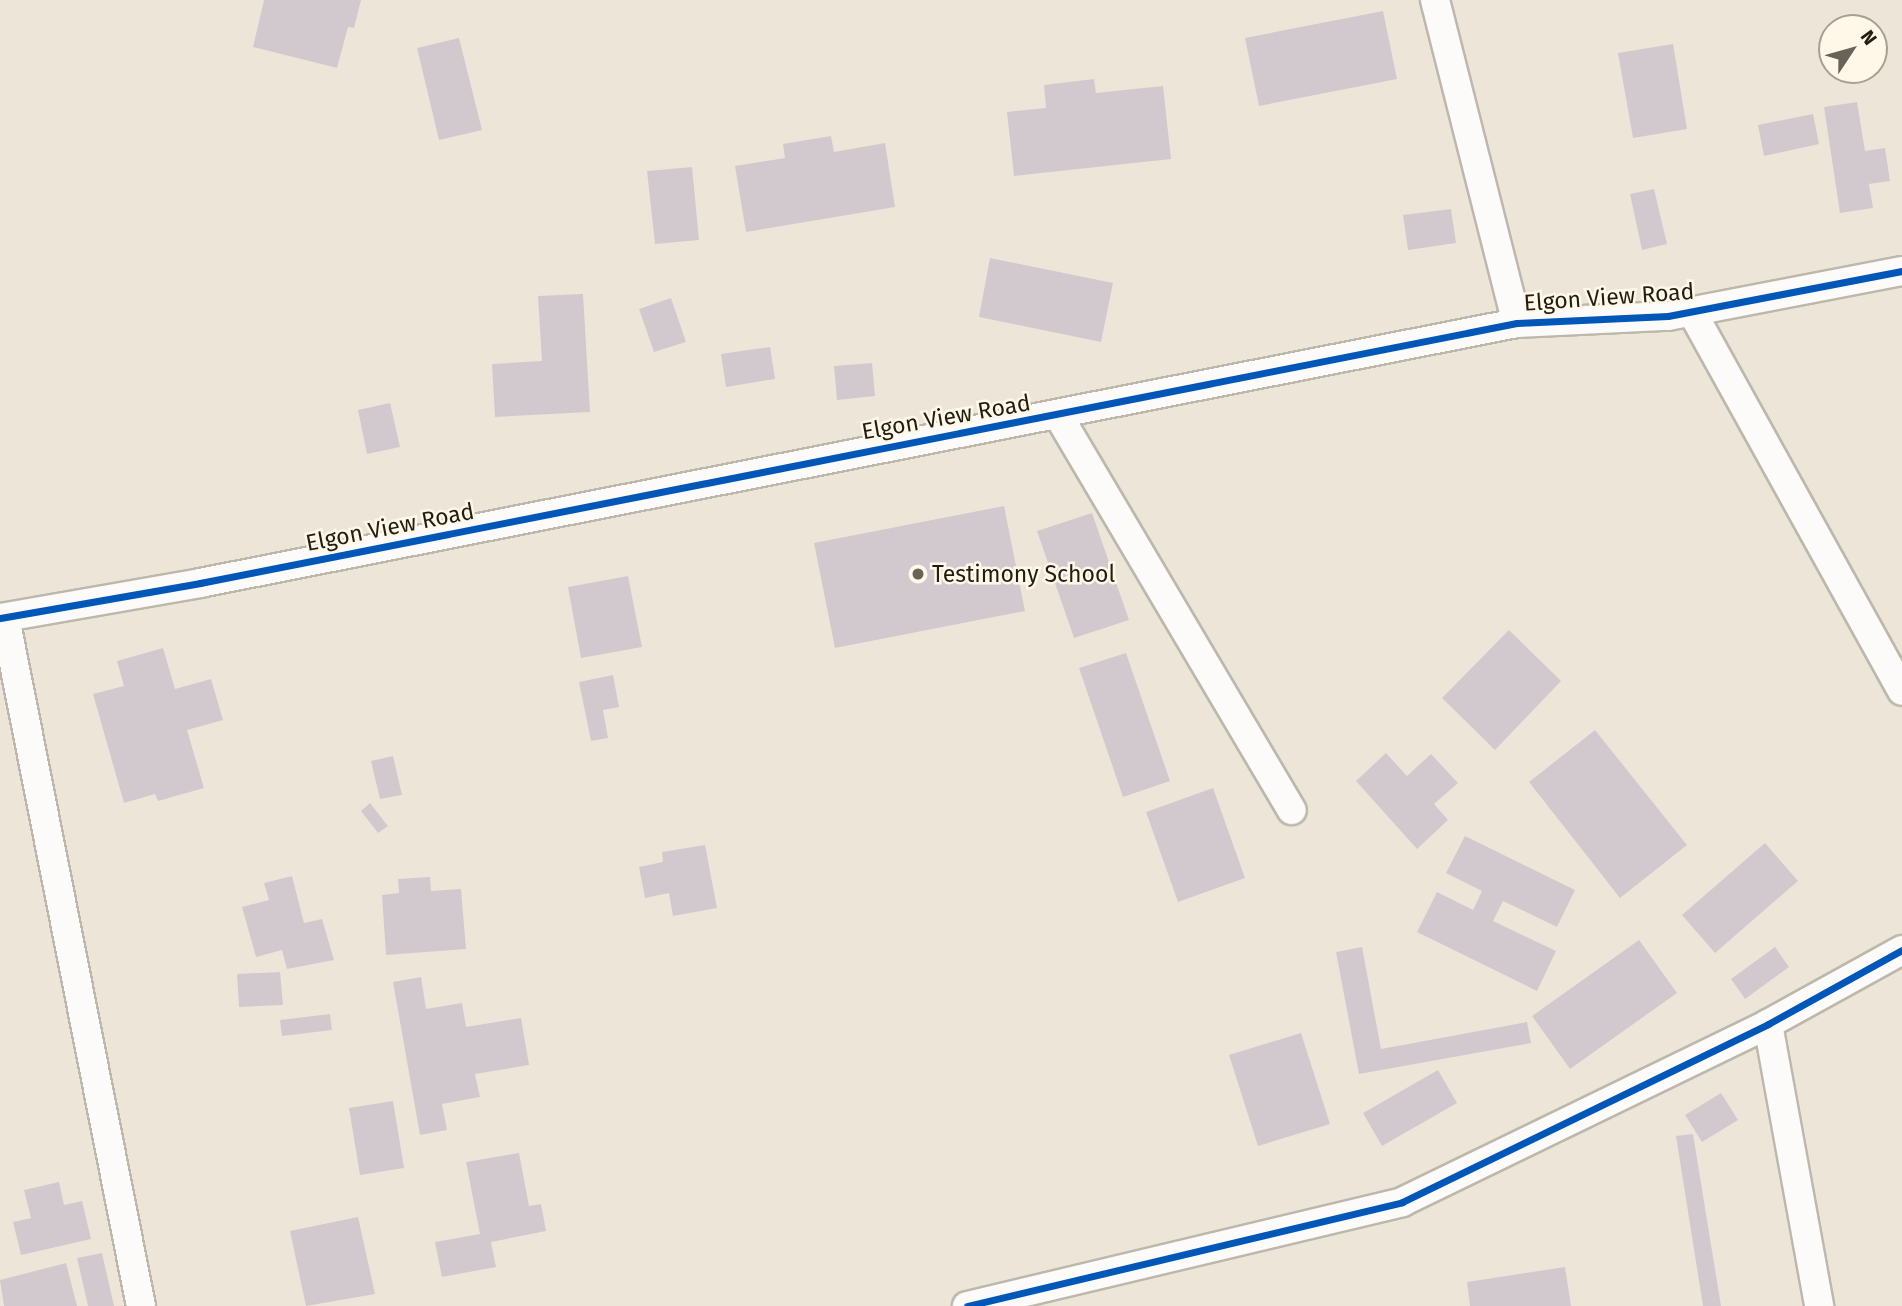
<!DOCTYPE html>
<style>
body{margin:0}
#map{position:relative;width:1902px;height:1306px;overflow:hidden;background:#ede6d8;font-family:"Fira Sans",sans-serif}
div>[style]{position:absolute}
.building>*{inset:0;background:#d2c9cf}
.roads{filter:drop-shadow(2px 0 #bdb7ac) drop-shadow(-2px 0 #bdb7ac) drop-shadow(0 2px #bdb7ac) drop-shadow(0 -2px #bdb7ac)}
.street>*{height:28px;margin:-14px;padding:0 14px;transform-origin:14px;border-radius:14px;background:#fcfbf9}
.cycleway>*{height:7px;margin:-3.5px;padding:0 3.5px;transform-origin:3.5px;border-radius:3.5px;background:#0057b8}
.dots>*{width:19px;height:19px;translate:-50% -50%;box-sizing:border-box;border:4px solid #fff8e8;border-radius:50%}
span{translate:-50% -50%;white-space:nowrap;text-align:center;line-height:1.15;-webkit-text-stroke:5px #fff8e8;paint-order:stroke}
.street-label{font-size:23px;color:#211d13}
.poi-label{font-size:23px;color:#211d13}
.left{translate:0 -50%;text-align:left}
.north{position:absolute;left:1818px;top:14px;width:70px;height:70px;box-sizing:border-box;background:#fff8e8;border:2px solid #a6a093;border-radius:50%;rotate:54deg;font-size:19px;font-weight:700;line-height:28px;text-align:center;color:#211d13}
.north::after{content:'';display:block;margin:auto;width:24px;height:32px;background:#686358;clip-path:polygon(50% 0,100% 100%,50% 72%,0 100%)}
</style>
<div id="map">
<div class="building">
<div style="clip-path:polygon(264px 0,361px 0,354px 28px,348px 27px,337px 68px,253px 47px)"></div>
<div style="clip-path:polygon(1383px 11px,1397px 79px,1259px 106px,1245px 38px)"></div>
<div style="clip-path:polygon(459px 38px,482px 130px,439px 140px,417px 48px)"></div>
<div style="clip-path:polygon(1673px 44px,1687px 129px,1633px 138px,1618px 53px)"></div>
<div style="clip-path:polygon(1094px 79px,1096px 93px,1163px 86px,1171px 159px,1014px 176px,1007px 112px,1046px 108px,1044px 85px)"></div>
<div style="clip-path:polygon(1857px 102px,1865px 151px,1885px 148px,1890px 181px,1869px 184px,1873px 208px,1840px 213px,1824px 107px)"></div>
<div style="clip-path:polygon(1813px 114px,1819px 144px,1764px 156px,1758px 125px)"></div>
<div style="clip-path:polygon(831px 136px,834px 152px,885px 143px,895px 207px,746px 232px,735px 166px,785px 158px,783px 144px)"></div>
<div style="clip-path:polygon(692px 167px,699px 240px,655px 244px,647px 171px)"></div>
<div style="clip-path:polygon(1654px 189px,1667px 244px,1642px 250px,1630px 194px)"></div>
<div style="clip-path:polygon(1451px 209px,1456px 243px,1408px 250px,1403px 215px)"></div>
<div style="clip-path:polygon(990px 258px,1113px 283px,1101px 342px,979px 317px)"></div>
<div style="clip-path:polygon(583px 294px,590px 412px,495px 417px,492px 364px,542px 361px,538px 296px)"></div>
<div style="clip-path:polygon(671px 298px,686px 342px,654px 352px,639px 309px)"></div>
<div style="clip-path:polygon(770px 347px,775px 379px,726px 387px,721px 354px)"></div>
<div style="clip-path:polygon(872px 363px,875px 396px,837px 400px,834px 366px)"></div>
<div style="clip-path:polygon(390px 403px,400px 447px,367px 454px,358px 410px)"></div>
<div style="clip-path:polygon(1004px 506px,1025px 611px,835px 648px,814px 543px)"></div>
<div style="clip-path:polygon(1092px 513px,1129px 620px,1074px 638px,1037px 531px)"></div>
<div style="clip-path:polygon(628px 576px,642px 647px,581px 658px,568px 587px)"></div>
<div style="clip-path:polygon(1509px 630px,1561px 681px,1495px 750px,1442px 698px)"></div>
<div style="clip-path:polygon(163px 648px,175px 689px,211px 679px,223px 720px,187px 730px,204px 788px,158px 801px,155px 794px,124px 803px,93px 694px,124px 686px,117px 661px)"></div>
<div style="clip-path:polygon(1126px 653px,1170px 781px,1123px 797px,1079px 668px)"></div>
<div style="clip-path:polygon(613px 675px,619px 707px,603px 710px,608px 738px,591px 741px,579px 682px)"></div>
<div style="clip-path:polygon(1595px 730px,1687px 845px,1620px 898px,1529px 782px)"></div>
<div style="clip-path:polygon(1386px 753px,1407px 776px,1431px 754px,1458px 783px,1434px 804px,1448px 820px,1417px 849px,1356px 781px)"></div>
<div style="clip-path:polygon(393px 756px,402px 795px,380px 799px,371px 761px)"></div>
<div style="clip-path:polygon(1213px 788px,1245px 878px,1178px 902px,1146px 812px)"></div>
<div style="clip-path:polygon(370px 803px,388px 826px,378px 833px,361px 811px)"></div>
<div style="clip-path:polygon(1465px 836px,1575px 890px,1557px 927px,1503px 901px,1493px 921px,1556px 951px,1537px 991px,1417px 932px,1437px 892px,1473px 910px,1482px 891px,1446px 873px)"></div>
<div style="clip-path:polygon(1765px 843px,1798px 881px,1715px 953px,1682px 915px)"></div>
<div style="clip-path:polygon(705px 845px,717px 908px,673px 916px,669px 893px,645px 898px,639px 867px,663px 862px,662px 852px)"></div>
<div style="clip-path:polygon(292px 876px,304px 923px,322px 919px,334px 960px,287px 969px,282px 950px,256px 957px,242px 907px,269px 900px,264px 883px)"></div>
<div style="clip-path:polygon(430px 877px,431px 891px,461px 889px,466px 949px,386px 955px,382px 895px,399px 893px,398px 879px)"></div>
<div style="clip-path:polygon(1639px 940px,1677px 993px,1570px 1069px,1532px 1016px)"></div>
<div style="clip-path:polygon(1362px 947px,1381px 1049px,1527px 1022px,1531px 1043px,1359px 1074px,1336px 952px)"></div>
<div style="clip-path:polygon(1775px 947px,1789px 967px,1745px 999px,1731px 979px)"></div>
<div style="clip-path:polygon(280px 972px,283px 1005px,239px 1007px,237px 974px)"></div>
<div style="clip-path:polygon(421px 977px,426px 1009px,462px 1003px,466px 1027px,521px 1018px,529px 1065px,475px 1074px,480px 1097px,442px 1104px,447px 1130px,420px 1135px,393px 982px)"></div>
<div style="clip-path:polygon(330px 1014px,332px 1030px,282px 1036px,280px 1020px)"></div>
<div style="clip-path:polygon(1301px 1033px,1330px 1124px,1258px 1146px,1229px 1055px)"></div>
<div style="clip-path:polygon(1438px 1070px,1457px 1103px,1382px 1146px,1363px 1113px)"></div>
<div style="clip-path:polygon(1721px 1093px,1738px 1120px,1702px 1142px,1685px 1115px)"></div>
<div style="clip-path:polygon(393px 1101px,404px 1168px,360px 1175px,349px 1108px)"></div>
<div style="clip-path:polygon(1693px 1134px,1721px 1306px,1703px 1306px,1676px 1136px)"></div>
<div style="clip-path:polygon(519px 1153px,529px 1206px,541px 1204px,546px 1231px,491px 1242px,496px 1267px,442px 1277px,435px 1242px,480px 1234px,466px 1162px)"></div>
<div style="clip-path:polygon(59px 1182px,64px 1205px,82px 1201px,91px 1239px,21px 1255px,13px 1222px,31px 1218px,24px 1190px)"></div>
<div style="clip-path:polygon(358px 1217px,375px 1294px,306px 1306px,290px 1231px)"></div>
<div style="clip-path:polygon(102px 1253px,114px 1306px,88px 1306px,77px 1258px)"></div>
<div style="clip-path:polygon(66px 1263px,77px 1306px,4px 1306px,0 1280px)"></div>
<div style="clip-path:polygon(1565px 1267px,1571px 1306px,1470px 1306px,1467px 1282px)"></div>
</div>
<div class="roads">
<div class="street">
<div style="left:1435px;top:0;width:333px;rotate:75.8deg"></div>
<div style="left:1692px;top:312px;width:433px;rotate:61deg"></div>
<div style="left:1058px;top:415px;width:459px;rotate:59.4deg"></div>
<div style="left:0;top:618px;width:203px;rotate:-9.9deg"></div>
<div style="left:200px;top:583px;width:1342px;rotate:-11.17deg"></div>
<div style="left:1517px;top:323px;width:151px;rotate:-2.7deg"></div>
<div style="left:1668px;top:316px;width:238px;rotate:-10.9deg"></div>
<div style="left:5px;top:618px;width:701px;rotate:78.82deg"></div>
<div style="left:1768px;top:1024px;width:287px;rotate:79.7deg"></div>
<div style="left:967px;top:1306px;width:447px;rotate:-13.4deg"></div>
<div style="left:1402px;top:1202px;width:407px;rotate:-25.9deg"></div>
<div style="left:1768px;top:1024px;width:153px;rotate:-28.9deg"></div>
</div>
</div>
<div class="cycleway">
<div style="left:0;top:618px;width:203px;rotate:-9.9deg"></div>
<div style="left:200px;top:583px;width:1342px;rotate:-11.17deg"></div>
<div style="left:1517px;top:323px;width:151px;rotate:-2.7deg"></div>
<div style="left:1668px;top:316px;width:238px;rotate:-10.9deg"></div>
<div style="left:967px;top:1306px;width:447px;rotate:-13.4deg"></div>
<div style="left:1402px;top:1202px;width:407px;rotate:-25.9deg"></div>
<div style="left:1768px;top:1024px;width:153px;rotate:-28.9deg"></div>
</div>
<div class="dots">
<div style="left:918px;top:574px;background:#686358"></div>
</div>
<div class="street-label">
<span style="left:1609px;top:297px;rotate:-4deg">Elgon View Road</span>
<span style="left:946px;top:417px;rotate:-10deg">Elgon View Road</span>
<span style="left:390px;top:527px;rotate:-11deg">Elgon View Road</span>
</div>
<div class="poi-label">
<span class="left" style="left:932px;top:574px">Testimony School</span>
</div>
<div class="north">N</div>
</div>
